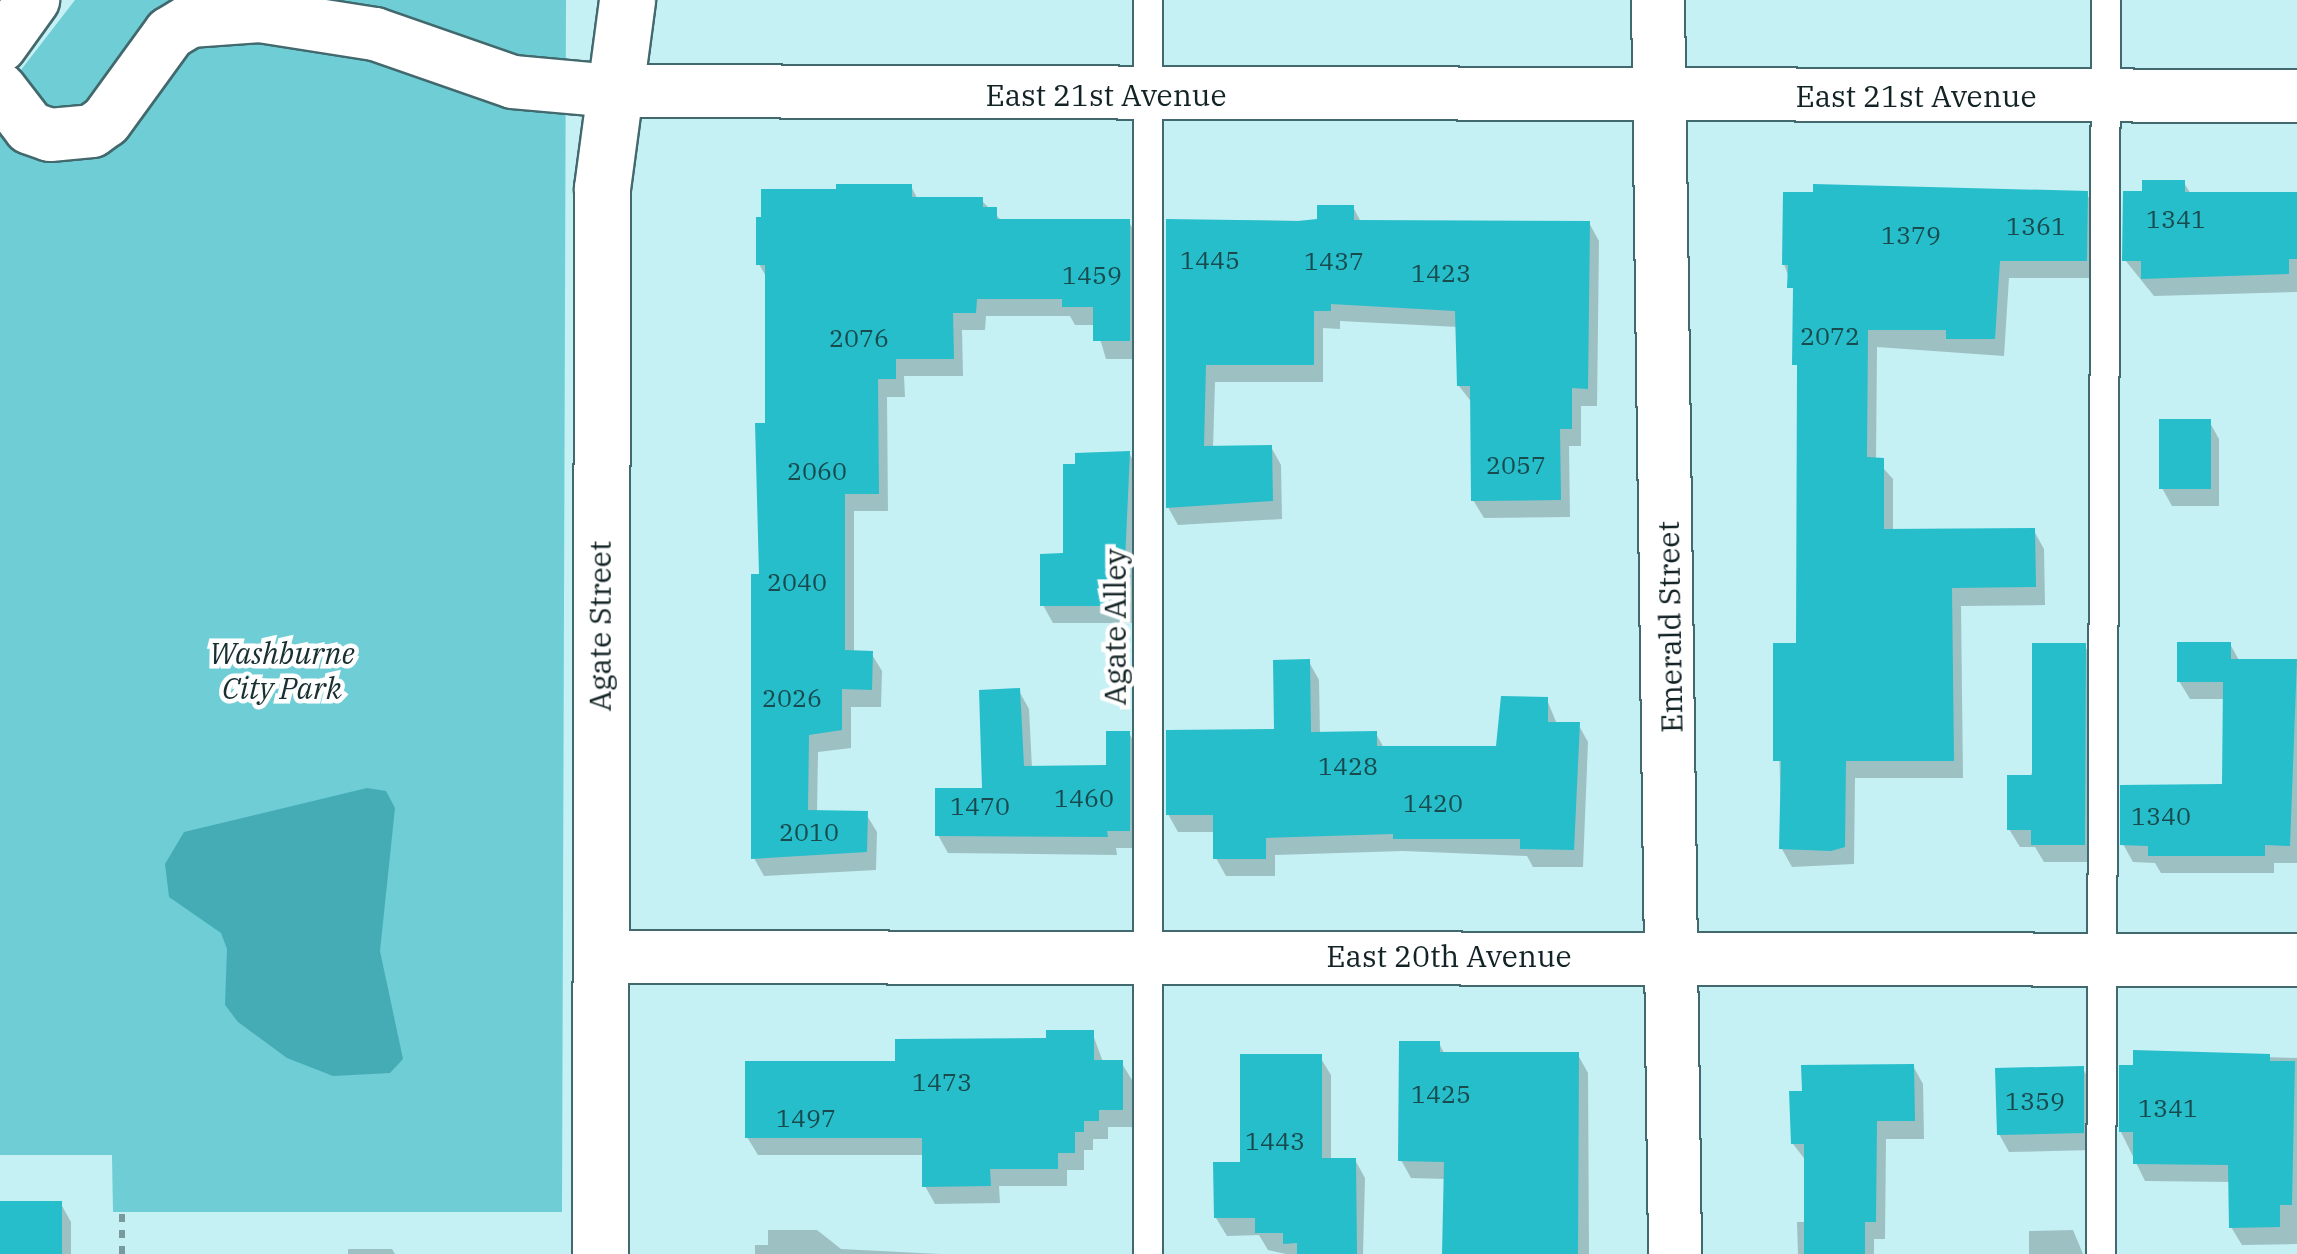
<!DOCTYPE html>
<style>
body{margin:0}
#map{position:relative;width:2297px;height:1254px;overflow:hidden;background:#c5f0f4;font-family:"IBM Plex Serif",serif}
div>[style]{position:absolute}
.green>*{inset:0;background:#6ecdd5}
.water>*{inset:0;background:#45acb6}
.shadow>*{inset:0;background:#0003}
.building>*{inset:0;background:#25beca}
.path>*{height:6px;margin-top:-3px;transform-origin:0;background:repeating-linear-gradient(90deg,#79999c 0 8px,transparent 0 16px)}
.roads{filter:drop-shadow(2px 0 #42696d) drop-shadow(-2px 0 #42696d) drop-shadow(0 2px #42696d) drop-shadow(0 -2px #42696d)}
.service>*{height:28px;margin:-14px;padding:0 14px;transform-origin:14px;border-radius:14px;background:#fff}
.minor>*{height:52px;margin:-26px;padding:0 26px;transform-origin:26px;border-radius:26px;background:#fff}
.tertiary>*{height:55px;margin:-27.5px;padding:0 27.5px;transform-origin:27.5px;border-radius:27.5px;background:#fff}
span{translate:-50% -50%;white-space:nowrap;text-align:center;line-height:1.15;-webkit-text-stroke:9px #fff;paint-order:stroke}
.number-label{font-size:25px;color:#184a4e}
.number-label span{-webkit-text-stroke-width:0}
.street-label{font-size:30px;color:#132325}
.park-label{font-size:30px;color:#193032;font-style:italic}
</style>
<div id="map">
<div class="green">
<div style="clip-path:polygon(75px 0,566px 0,562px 1212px,113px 1212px,112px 1155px,0 1155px,0 97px)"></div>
</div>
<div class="water">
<div style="clip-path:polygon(367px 788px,386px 791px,395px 808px,380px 951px,403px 1059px,390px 1073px,333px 1076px,287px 1058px,238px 1022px,225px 1005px,227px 949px,221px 933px,169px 897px,165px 864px,184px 832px)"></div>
</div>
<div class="shadow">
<div style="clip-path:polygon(2184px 183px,2191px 194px,2297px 194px,2297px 292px,2154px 296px,2125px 260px,2145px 193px)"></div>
<div style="clip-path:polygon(911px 186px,918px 200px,981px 200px,1003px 222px,1129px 222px,1139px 240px,1139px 359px,1106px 359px,1096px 325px,1075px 325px,1070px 316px,986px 316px,985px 330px,962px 330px,963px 376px,904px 376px,905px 397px,887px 397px,888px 511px,854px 511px,854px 653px,871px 653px,882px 671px,881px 707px,851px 707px,851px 748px,818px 752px,817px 813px,866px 814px,877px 832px,876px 870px,764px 876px,754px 858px,768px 425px,768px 280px,759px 264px,764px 192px)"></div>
<div style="clip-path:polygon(2086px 193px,2097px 211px,2096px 278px,2009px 278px,2004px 356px,1877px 347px,1876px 460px,1893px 479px,1893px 532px,2034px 531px,2044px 549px,2045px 605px,1961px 606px,1963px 778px,1855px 778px,1854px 864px,1792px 867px,1782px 849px,1776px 645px,1799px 645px,1800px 373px,1796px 297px,1784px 264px)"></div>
<div style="clip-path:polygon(1353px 207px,1361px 222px,1589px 223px,1599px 241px,1597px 406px,1581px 406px,1581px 446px,1569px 446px,1570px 517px,1484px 518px,1473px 500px,1473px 404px,1459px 386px,1458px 327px,1340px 321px,1340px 329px,1323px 328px,1323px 382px,1215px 382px,1213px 448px,1271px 447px,1281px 465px,1282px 519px,1178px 525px,1168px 507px,1171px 220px,1320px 221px)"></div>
<div style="clip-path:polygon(2209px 421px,2219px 439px,2219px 506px,2172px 506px,2162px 488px)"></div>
<div style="clip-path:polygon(1129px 453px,1139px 471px,1132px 623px,1053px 623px,1043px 605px)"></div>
<div style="clip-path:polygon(2230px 644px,2240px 662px,2297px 662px,2297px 863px,2274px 863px,2274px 873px,2161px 873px,2155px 863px,2133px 862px,2123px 844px,2224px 787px,2226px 699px,2190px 699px,2179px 681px)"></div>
<div style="clip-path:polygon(2084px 645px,2095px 663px,2094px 862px,2044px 862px,2035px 847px,2020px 847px,2009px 829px)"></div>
<div style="clip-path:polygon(1309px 662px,1319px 680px,1320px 735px,1376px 734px,1384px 748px,1498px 748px,1547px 700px,1557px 724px,1578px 724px,1588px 742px,1583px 867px,1533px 867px,1527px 856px,1403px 851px,1275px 855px,1275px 876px,1226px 876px,1216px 858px,1215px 832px,1178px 832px,1168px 814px,1277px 732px)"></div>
<div style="clip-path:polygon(1019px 691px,1029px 709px,1032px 768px,1109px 767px,1129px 733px,1139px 751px,1139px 848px,1116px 848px,1117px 855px,948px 853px,938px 835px,985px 790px)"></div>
<div style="clip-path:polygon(1092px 1032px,1103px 1062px,1121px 1062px,1132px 1080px,1132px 1127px,1108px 1127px,1108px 1139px,1093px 1139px,1093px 1150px,1084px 1150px,1084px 1170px,1067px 1170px,1067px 1186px,999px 1186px,1000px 1203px,935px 1204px,925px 1186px,925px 1155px,758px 1155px,747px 1137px,898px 1063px)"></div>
<div style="clip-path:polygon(1439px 1043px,1445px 1055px,1578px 1055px,1588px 1073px,1589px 1254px,1444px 1254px,1446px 1179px,1411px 1178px,1401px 1160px)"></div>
<div style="clip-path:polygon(2136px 1053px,2297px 1058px,2297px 1244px,2242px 1245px,2231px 1227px,2231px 1182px,2145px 1181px,2121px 1132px)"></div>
<div style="clip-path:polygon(1320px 1057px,1331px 1075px,1331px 1161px,1355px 1160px,1365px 1178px,1363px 1254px,1286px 1254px,1268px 1250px,1259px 1235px,1227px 1236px,1216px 1218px,1243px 1164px)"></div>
<div style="clip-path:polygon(1913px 1066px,1923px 1084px,1924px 1139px,1886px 1139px,1885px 1239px,1874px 1239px,1874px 1254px,1798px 1254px,1797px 1222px,1807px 1222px,1807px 1162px,1793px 1144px,1805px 1093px)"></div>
<div style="clip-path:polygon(2083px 1069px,2093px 1086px,2093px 1150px,2009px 1152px,1999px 1134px)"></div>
<div style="clip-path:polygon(0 1204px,61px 1204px,71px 1222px,71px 1254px,0 1254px)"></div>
<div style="clip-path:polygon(768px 1230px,817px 1230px,841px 1249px,940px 1254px,755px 1254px,755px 1245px,768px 1245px)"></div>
<div style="clip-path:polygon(2073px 1230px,2083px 1254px,2029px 1254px,2029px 1231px)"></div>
<div style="clip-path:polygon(348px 1249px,392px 1249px,395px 1254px,348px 1254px)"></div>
</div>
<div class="building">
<div style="clip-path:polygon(2142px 180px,2185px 180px,2185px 192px,2297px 192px,2297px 259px,2289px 259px,2289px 274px,2141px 279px,2141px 261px,2122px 261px,2123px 191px,2142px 191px)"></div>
<div style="clip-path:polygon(836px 184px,912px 184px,912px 197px,983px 197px,983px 207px,997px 207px,997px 219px,1130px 219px,1130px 341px,1093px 341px,1093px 307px,1062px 307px,1062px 299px,977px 299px,976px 313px,953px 313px,954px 359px,896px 359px,896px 379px,878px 379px,879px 494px,845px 494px,845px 650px,873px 651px,872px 690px,842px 689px,842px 730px,809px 735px,808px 810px,868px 811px,867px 852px,751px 859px,751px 574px,759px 574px,755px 423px,765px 423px,765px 265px,756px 265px,756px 217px,761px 217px,761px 189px,836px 189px)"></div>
<div style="clip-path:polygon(1813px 184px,2088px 191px,2087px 261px,2000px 261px,1995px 339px,1946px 339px,1946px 330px,1868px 330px,1867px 457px,1884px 458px,1884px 529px,2035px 528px,2036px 587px,1952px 588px,1954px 761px,1846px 761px,1845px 847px,1831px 851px,1779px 849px,1781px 761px,1773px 761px,1773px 643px,1796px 643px,1797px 365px,1792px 365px,1793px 288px,1787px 288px,1788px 265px,1782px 265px,1783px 192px,1813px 192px)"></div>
<div style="clip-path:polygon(1317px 205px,1354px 205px,1354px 220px,1590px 221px,1588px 389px,1572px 388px,1572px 429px,1560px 429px,1561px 500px,1471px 501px,1470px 386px,1457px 386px,1455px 311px,1331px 304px,1331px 311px,1314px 311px,1314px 365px,1206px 365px,1204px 446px,1272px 445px,1273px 501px,1166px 508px,1166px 219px,1298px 221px,1317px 219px)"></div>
<div style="clip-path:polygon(2159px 419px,2211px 419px,2211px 489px,2159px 489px)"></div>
<div style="clip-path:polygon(1130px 451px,1123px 606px,1040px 606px,1040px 554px,1063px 553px,1063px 464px,1075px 464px,1075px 453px)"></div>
<div style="clip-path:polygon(2177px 642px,2231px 642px,2231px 659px,2297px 659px,2290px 846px,2265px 845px,2265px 856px,2148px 856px,2148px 846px,2120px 845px,2120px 785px,2222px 784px,2223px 682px,2177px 682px)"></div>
<div style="clip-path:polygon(2032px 643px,2086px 643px,2085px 845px,2031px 845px,2031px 830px,2007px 830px,2007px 775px,2032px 775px)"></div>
<div style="clip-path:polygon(1310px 659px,1311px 732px,1377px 731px,1377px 746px,1496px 746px,1501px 696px,1548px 697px,1548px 722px,1580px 722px,1574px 850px,1520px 849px,1520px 839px,1393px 839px,1393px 834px,1266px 838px,1266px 859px,1213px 859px,1213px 815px,1166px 815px,1166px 730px,1274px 729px,1273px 660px)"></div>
<div style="clip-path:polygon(1020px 688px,1024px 766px,1106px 765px,1106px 731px,1130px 731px,1130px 831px,1107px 831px,1108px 837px,935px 836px,935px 788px,982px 788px,979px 690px)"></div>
<div style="clip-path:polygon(1046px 1030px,1094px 1030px,1094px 1060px,1123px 1060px,1123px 1110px,1099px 1110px,1099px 1121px,1084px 1121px,1084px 1132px,1075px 1132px,1075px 1153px,1058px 1153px,1058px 1169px,990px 1169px,991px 1186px,922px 1187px,922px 1138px,745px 1138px,745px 1061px,895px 1061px,895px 1039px,1046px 1038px)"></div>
<div style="clip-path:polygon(1399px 1041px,1440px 1041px,1440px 1052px,1579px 1052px,1578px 1254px,1442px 1254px,1444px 1162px,1398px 1161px)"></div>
<div style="clip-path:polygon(2133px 1050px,2270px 1054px,2270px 1061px,2295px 1061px,2292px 1205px,2280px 1205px,2280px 1227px,2229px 1228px,2228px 1165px,2133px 1164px,2133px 1132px,2119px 1132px,2119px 1065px,2133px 1065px)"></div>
<div style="clip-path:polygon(1240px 1054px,1322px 1054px,1322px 1158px,1356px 1158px,1357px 1254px,1297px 1254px,1297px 1243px,1283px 1244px,1283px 1233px,1255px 1233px,1255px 1218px,1214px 1218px,1213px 1162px,1240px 1162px)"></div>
<div style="clip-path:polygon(1914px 1064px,1915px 1121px,1877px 1121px,1876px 1222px,1865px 1222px,1865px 1254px,1804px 1254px,1804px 1144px,1791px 1144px,1789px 1091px,1802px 1091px,1801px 1065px)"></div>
<div style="clip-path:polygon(2084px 1066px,2084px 1133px,1997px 1135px,1995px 1068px)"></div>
<div style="clip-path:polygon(0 1201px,62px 1201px,62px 1254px,0 1254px)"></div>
</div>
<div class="path">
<div style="left:122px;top:1254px;width:42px;rotate:-90deg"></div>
</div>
<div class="roads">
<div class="service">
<div style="left:1148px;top:0;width:1254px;rotate:90deg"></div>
<div style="left:2101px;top:1254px;width:1254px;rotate:-89.77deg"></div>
</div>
<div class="minor">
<div style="left:1658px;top:0;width:1254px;rotate:89.22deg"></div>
<div style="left:0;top:46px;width:57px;rotate:-54.3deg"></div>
<div style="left:0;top:89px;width:49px;rotate:52.4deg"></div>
<div style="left:30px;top:128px;width:21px;rotate:19deg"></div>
<div style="left:50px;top:135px;width:42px;rotate:-5.4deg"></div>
<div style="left:92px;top:131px;width:17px;rotate:-36deg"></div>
<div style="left:106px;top:121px;width:109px;rotate:-54deg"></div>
<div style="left:170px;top:33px;width:23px;rotate:-31deg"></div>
<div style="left:190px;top:21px;width:70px;rotate:-4.1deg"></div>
<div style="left:260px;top:16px;width:116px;rotate:8.9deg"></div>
<div style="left:375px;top:34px;width:146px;rotate:19.2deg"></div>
<div style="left:513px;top:82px;width:99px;rotate:5.2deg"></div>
<div style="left:612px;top:91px;width:1685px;rotate:0.17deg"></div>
<div style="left:600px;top:957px;width:1697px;rotate:0.1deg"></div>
</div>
<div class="tertiary">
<div style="left:600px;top:1254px;width:1066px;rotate:-89.89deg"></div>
<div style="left:602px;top:188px;width:190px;rotate:-82.4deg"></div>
</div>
</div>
<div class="number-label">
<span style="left:2176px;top:219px">1341</span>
<span style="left:2036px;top:226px">1361</span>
<span style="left:1911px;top:235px">1379</span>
<span style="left:1210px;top:260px">1445</span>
<span style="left:1334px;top:261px">1437</span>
<span style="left:1441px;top:273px">1423</span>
<span style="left:1092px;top:275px">1459</span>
<span style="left:1830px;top:336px">2072</span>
<span style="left:859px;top:338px">2076</span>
<span style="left:1516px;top:465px">2057</span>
<span style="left:817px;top:471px">2060</span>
<span style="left:797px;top:582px">2040</span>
<span style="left:792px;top:698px">2026</span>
<span style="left:1348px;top:766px">1428</span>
<span style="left:1084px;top:798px">1460</span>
<span style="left:1433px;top:803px">1420</span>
<span style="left:980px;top:806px">1470</span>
<span style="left:2161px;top:816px">1340</span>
<span style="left:809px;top:832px">2010</span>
<span style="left:942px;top:1082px">1473</span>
<span style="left:1441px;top:1094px">1425</span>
<span style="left:2035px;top:1101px">1359</span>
<span style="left:2168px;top:1108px">1341</span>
<span style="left:806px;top:1118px">1497</span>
<span style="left:1275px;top:1141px">1443</span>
</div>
<div class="street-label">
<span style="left:1106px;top:95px">East 21st Avenue</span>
<span style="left:1916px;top:96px">East 21st Avenue</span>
<span style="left:600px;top:626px;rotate:-90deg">Agate Street</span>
<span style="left:1115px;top:627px;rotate:-90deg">Agate Alley</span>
<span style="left:1670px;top:627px;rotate:-91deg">Emerald Street</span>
<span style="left:1449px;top:956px">East 20th Avenue</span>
</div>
<div class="park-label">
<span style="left:282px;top:670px">Washburne<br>City Park</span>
</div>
</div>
